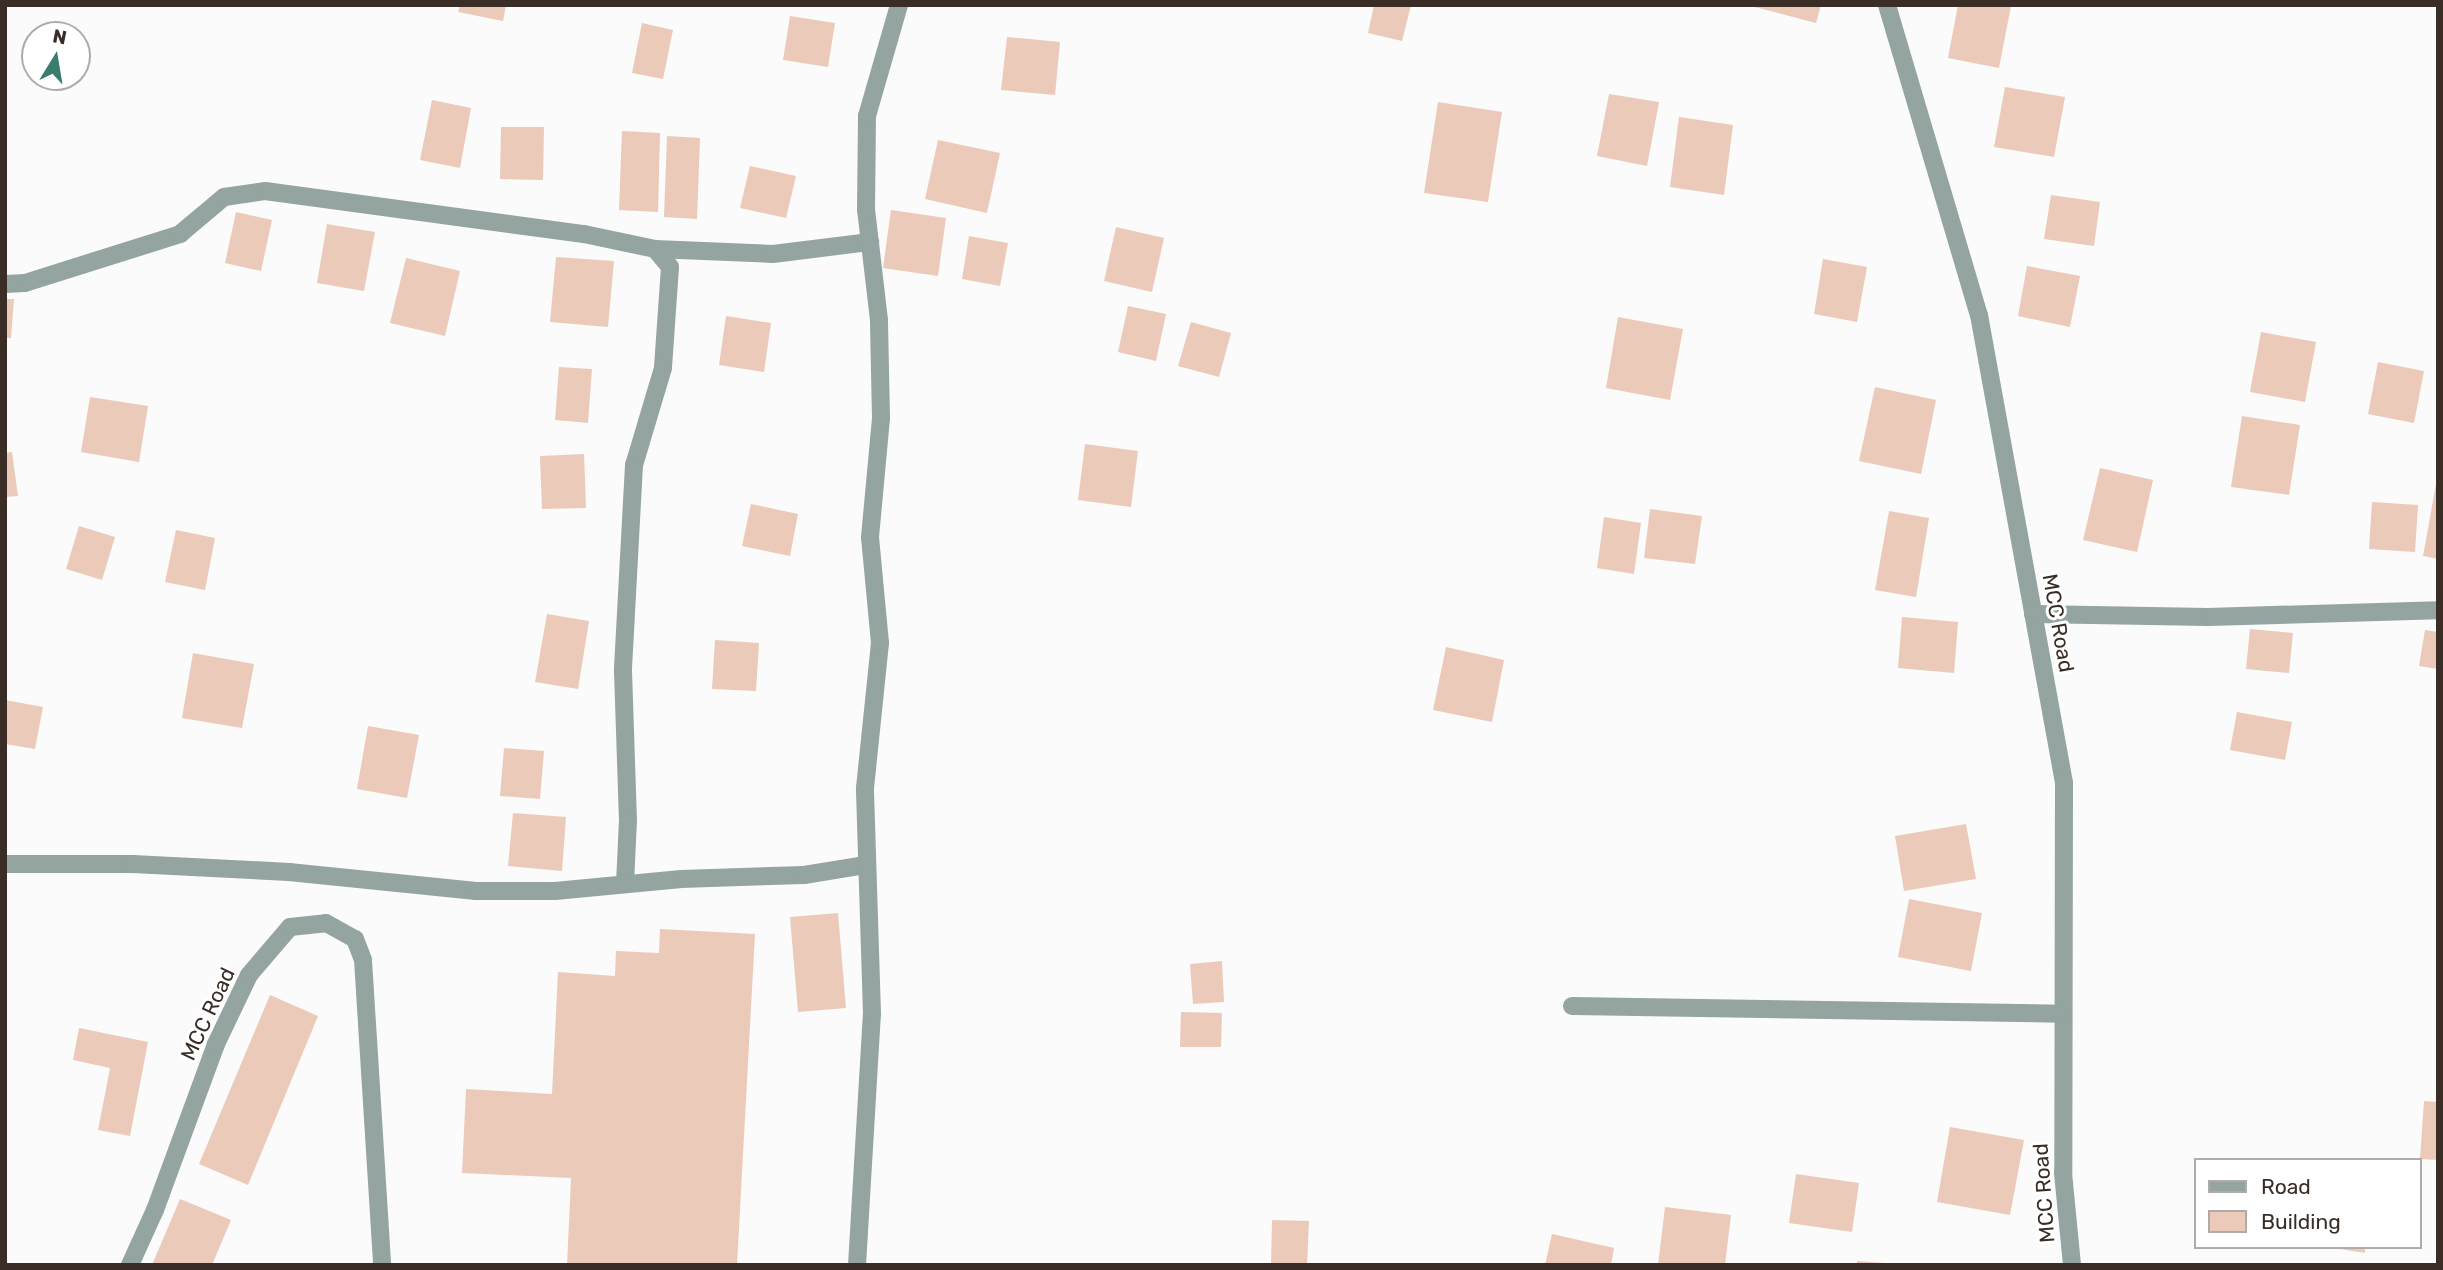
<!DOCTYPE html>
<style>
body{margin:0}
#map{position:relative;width:2443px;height:1270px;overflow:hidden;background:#fbfbfb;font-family:Rubik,sans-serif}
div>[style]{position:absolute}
.building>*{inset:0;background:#ebcaba}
.minor>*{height:18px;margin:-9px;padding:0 9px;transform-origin:9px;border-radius:9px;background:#94a4a0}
span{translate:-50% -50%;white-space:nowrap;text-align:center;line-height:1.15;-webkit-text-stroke:6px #fff;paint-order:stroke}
.street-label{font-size:21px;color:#392d26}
.frame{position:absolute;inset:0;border:7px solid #392d26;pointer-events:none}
.legend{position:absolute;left:2194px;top:1158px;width:228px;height:91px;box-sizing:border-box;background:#fff;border:2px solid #b0aba8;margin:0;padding:9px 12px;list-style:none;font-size:21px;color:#392d26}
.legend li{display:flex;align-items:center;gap:14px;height:35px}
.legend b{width:35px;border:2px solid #b0aba8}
.north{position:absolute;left:21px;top:21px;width:70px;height:70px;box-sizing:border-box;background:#fff;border:2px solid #b0aba8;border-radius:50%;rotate:11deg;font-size:19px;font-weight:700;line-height:28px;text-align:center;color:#392d26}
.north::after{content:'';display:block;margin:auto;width:24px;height:32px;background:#3a7d6f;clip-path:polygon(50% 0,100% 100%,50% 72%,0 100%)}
</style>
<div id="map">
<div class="building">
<div style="clip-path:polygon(460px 5px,506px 5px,503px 21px,458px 12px)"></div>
<div style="clip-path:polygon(1374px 5px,1411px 5px,1402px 41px,1368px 33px)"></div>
<div style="clip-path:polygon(1747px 5px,1821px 5px,1816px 23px)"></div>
<div style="clip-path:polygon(1958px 5px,2011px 6px,1999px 68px,1948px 58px)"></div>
<div style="clip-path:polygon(790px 16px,835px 23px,828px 67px,783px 60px)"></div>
<div style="clip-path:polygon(642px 23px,673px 30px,663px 79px,632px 73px)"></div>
<div style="clip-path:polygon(1007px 37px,1060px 42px,1055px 95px,1001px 90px)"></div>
<div style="clip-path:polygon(2005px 87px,2065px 97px,2054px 157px,1994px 147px)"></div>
<div style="clip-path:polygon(1609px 94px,1659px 102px,1647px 166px,1597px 156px)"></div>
<div style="clip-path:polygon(432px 100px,471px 108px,460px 168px,420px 160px)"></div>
<div style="clip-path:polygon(1438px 102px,1502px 112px,1488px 202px,1424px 193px)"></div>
<div style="clip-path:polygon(1679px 117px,1733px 125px,1724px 195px,1670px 187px)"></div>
<div style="clip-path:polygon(501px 127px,544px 127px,543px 180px,500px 179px)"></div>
<div style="clip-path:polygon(622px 131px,660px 133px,658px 212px,619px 210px)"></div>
<div style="clip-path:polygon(667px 136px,700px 138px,697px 219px,664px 217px)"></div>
<div style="clip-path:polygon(938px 140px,1000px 153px,987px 213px,925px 199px)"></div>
<div style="clip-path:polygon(750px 166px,796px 176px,786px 218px,740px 208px)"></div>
<div style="clip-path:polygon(2051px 195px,2100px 202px,2094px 246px,2044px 239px)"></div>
<div style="clip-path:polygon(891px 210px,946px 218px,938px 276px,883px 268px)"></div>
<div style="clip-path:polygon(236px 212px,272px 220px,261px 271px,225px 263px)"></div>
<div style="clip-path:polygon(327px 224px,375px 232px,364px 291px,317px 283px)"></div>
<div style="clip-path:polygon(1116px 227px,1164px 238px,1152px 292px,1104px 281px)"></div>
<div style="clip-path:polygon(969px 236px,1008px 243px,1000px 286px,962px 279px)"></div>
<div style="clip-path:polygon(556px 257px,614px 261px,608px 327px,550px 322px)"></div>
<div style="clip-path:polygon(406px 258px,460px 271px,445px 336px,390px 323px)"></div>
<div style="clip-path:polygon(1823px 259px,1867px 267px,1857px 322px,1814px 314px)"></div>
<div style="clip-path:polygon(2027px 266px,2080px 276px,2070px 327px,2018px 316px)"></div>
<div style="clip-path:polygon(5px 299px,14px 299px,11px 338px,5px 338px)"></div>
<div style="clip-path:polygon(1128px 306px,1166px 314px,1156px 361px,1118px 352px)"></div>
<div style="clip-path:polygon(726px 316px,771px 323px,764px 372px,719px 365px)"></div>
<div style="clip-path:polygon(1618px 317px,1683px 329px,1670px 400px,1606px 388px)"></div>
<div style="clip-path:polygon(1191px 322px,1231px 333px,1219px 377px,1178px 366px)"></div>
<div style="clip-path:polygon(2261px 332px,2316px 342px,2305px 402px,2250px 392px)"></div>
<div style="clip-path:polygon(2378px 362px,2424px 371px,2414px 423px,2368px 414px)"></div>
<div style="clip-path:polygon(559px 367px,592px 369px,588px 423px,555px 420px)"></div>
<div style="clip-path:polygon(1875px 387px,1936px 400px,1921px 474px,1859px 461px)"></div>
<div style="clip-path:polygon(90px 397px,148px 406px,139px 462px,81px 452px)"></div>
<div style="clip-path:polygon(2242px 416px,2300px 425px,2289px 495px,2231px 487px)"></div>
<div style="clip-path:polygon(1085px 444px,1138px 451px,1131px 507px,1078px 500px)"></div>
<div style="clip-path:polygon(12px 452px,18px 496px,5px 497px,5px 453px)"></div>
<div style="clip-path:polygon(584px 454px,586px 508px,542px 509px,540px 456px)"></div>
<div style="clip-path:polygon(2100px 468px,2153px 480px,2137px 552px,2083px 540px)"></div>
<div style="clip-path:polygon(2436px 484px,2438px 484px,2438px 559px,2423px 556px)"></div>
<div style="clip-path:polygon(2372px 502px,2418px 505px,2415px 552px,2369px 549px)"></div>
<div style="clip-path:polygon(751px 504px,798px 514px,790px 556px,742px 546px)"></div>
<div style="clip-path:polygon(1650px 509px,1702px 516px,1695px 564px,1644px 558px)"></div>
<div style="clip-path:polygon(1889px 511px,1929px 518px,1916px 597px,1875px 590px)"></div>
<div style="clip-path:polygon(1604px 517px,1641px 523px,1634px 574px,1597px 568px)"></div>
<div style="clip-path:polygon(79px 526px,115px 537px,102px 580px,66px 569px)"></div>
<div style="clip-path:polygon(176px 530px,215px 538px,205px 590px,165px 582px)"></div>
<div style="clip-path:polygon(547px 614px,589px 621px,578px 689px,535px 682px)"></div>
<div style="clip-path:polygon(1902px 617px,1958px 622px,1954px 673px,1898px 668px)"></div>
<div style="clip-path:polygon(2250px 629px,2293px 633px,2289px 673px,2246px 669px)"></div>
<div style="clip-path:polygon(2425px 630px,2438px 632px,2438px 669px,2419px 666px)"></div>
<div style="clip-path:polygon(715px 640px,759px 643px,756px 691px,712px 689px)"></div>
<div style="clip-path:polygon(1446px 647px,1504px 660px,1492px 722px,1433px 710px)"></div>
<div style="clip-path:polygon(193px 653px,254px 664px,242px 728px,182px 718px)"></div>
<div style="clip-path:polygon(5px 700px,43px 707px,35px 749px,5px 744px)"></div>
<div style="clip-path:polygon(2237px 712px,2292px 722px,2285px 760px,2230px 750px)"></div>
<div style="clip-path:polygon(368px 726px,419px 735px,407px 798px,357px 789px)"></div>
<div style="clip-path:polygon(504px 748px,544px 751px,540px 799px,500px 796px)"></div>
<div style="clip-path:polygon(513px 813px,566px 817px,562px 871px,508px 866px)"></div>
<div style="clip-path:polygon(1966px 824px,1976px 879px,1904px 891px,1895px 836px)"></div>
<div style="clip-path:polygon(1909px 899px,1982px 913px,1971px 971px,1898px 957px)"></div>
<div style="clip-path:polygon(838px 913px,846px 1008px,798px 1012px,790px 917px)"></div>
<div style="clip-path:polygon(660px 929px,755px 934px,737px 1265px,567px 1265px,571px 1178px,462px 1173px,466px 1089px,552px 1094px,558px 972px,615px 976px,616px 951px,659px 953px)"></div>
<div style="clip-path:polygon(1222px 961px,1224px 1002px,1193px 1004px,1190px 964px)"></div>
<div style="clip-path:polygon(270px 995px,318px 1016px,248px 1185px,199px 1164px)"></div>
<div style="clip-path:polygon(1181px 1012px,1222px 1013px,1221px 1047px,1180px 1047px)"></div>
<div style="clip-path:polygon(79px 1028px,148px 1042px,130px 1136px,98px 1130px,110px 1068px,73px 1060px)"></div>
<div style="clip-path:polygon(2424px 1101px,2438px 1102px,2438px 1160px,2420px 1159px)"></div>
<div style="clip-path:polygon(1950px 1127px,2024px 1140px,2010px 1215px,1937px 1202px)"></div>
<div style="clip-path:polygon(1796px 1174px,1859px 1183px,1852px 1232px,1789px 1223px)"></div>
<div style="clip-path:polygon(180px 1199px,231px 1220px,212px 1265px,152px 1265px)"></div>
<div style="clip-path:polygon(1665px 1207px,1731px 1215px,1725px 1265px,1658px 1265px)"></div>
<div style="clip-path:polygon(1272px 1220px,1309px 1221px,1307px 1265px,1271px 1264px)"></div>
<div style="clip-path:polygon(1552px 1234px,1614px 1248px,1611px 1265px,1545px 1265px)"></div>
<div style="clip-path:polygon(2327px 1247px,2365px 1247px,2365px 1253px)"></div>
<div style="clip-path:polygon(1857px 1261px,1885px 1263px,1885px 1265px,1857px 1265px)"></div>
</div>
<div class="minor">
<div style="left:1887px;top:5px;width:323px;rotate:73.5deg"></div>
<div style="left:1979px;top:315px;width:476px;rotate:79.7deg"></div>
<div style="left:2064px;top:783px;width:390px;rotate:90.1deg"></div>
<div style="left:2063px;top:1173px;width:92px;rotate:84.4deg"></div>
<div style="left:655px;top:249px;width:118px;rotate:2.4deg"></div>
<div style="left:773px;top:254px;width:98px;rotate:-7.1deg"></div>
<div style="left:5px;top:284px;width:20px;rotate:-3deg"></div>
<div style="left:25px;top:283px;width:163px;rotate:-17.5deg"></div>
<div style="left:180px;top:234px;width:57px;rotate:-40.1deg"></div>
<div style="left:224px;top:197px;width:41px;rotate:-8.3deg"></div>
<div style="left:265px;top:191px;width:322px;rotate:7.7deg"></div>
<div style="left:584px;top:234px;width:73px;rotate:11.9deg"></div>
<div style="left:655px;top:249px;width:23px;rotate:50deg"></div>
<div style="left:670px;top:267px;width:101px;rotate:94deg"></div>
<div style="left:663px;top:368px;width:101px;rotate:106.6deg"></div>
<div style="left:634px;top:465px;width:206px;rotate:93.1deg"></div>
<div style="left:623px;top:671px;width:149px;rotate:88.1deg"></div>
<div style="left:628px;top:820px;width:64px;rotate:92.7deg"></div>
<div style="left:2033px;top:614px;width:175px;rotate:1deg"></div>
<div style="left:2208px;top:617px;width:230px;rotate:-1.7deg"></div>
<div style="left:5px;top:864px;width:128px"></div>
<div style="left:133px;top:864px;width:156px;rotate:2.9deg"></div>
<div style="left:289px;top:872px;width:188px;rotate:5.8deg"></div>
<div style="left:476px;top:891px;width:79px"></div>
<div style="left:555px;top:891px;width:127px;rotate:-5.4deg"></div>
<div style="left:681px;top:879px;width:123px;rotate:-1.9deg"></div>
<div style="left:804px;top:875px;width:63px;rotate:-9.2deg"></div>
<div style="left:1572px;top:1006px;width:491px;rotate:0.9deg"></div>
<div style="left:130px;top:1265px;width:60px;rotate:-65.6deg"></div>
<div style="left:155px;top:1210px;width:177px;rotate:-69.8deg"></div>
<div style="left:216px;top:1044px;width:76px;rotate:-64.4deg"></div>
<div style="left:249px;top:975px;width:63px;rotate:-49.5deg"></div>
<div style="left:290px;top:927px;width:36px;rotate:-6deg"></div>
<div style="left:326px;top:923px;width:33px;rotate:29deg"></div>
<div style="left:355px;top:939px;width:22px;rotate:69deg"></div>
<div style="left:363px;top:960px;width:306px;rotate:86.4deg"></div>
<div style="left:857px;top:1265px;width:251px;rotate:-86.6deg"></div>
<div style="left:872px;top:1014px;width:226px;rotate:-91.8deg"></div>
<div style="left:865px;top:788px;width:146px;rotate:-84.1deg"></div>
<div style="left:880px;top:643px;width:106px;rotate:-95.4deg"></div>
<div style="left:870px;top:537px;width:120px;rotate:-84.7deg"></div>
<div style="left:881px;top:418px;width:98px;rotate:-91.2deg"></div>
<div style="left:879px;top:320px;width:111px;rotate:-96.7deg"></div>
<div style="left:866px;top:210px;width:94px;rotate:-89.4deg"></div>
<div style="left:867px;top:116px;width:116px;rotate:-73.9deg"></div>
</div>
<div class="street-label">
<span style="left:2058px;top:623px;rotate:80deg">MCC Road</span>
<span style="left:208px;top:1014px;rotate:-65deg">MCC Road</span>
<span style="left:2044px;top:1193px;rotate:-94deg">MCC Road</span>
</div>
<div class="frame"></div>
<ul class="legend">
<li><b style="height:9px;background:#94a4a0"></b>Road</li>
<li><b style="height:19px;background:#ebcaba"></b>Building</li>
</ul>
<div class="north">N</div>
</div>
